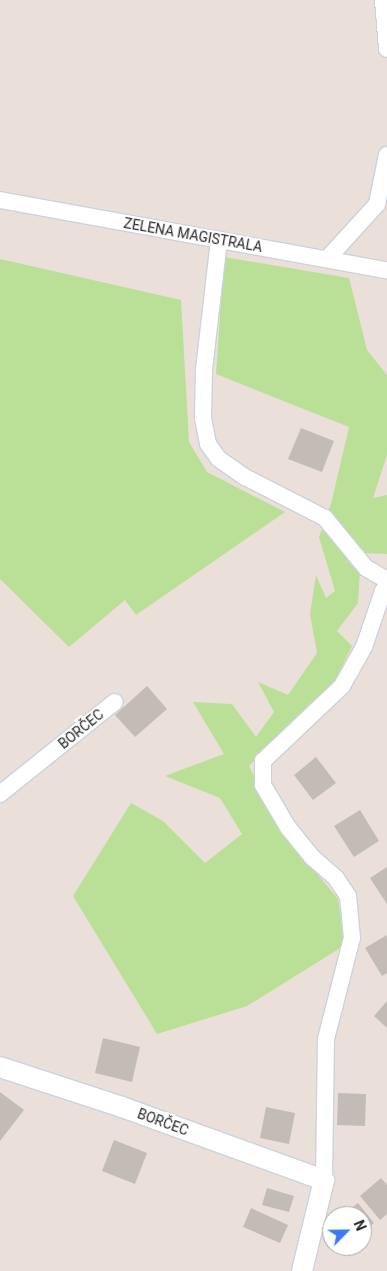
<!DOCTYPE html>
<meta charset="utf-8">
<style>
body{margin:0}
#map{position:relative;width:387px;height:1271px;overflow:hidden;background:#eae0d9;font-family:Roboto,sans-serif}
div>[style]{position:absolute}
.green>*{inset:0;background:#badf97}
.building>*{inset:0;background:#c2bcb5}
.roads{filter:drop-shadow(1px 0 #ccd2dc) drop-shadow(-1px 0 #ccd2dc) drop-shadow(0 1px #ccd2dc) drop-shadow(0 -1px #ccd2dc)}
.minor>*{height:16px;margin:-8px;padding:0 8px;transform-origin:8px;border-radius:8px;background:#fff}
.tertiary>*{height:20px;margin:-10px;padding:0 10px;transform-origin:10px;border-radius:10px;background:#fff}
span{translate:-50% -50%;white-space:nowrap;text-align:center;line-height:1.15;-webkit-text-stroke:4px #fff;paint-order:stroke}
.street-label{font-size:14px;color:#282828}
.north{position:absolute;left:322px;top:1206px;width:50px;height:50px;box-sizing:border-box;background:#fff;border:1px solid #a9a9a9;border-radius:50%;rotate:67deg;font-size:14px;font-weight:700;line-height:20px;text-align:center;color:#282828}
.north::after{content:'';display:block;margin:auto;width:18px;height:22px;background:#3d79f3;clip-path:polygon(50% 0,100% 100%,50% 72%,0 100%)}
</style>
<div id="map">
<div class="green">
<div style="clip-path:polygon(224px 257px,349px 278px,367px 350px,387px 375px,387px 455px,373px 498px,387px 495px,387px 554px,361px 553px,358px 603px,337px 631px,352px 646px,334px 683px,249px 766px,261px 789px,306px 860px,338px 899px,345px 945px,247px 1006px,157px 1034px,73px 896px,131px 803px,163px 821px,205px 863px,242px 834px,220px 798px,165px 776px,224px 754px,193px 702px,232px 704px,256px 737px,274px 712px,258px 682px,288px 695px,317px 653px,310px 614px,316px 575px,326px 598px,335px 591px,319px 537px,331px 504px,349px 427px,216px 374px)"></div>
<div style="clip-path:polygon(0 259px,181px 300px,189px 442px,207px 472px,285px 512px,136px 615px,125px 600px,69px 647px,0 579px)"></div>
</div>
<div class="building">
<div style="clip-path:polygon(301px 428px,334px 441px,322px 472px,288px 459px)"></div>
<div style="clip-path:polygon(147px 686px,167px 709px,135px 737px,115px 715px)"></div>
<div style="clip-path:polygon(316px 757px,336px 783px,313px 800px,294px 775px)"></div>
<div style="clip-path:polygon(360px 810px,379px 841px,354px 857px,334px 826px)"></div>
<div style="clip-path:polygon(387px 867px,387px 904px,370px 878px)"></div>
<div style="clip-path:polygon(387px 935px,387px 973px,382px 976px,365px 948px)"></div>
<div style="clip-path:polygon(387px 1001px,387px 1028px,374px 1016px)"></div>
<div style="clip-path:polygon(103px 1038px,140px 1047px,132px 1082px,95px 1073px)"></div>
<div style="clip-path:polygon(0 1092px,24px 1110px,0 1141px)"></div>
<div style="clip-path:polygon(338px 1093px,366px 1094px,365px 1126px,337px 1125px)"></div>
<div style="clip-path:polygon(266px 1107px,295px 1113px,289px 1144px,260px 1138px)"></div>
<div style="clip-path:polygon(114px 1140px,147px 1153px,135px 1184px,102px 1171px)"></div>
<div style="clip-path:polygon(381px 1178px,387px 1185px,387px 1214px,380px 1220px,360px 1196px)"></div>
<div style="clip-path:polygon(267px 1188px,294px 1196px,289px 1212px,262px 1205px)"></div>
<div style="clip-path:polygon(358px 1203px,374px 1223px,362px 1232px,362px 1216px,341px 1216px)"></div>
<div style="clip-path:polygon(251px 1208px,288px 1225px,280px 1243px,243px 1227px)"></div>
</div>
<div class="roads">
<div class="minor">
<div style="left:383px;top:0;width:49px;rotate:85.3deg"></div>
<div style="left:0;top:200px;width:393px;rotate:10.3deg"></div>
<div style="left:219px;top:240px;width:131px;rotate:96.6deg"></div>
<div style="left:204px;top:370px;width:48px;rotate:91.2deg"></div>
<div style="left:203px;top:418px;width:26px;rotate:79deg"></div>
<div style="left:208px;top:444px;width:19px;rotate:54deg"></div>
<div style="left:219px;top:459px;width:32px;rotate:35deg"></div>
<div style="left:245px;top:477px;width:90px;rotate:27.1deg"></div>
<div style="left:325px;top:518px;width:65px;rotate:50.6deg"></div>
<div style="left:366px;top:568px;width:24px;rotate:30deg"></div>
<div style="left:327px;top:259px;width:74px;rotate:-47.7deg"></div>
<div style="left:377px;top:204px;width:50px;rotate:-78.5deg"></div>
<div style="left:0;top:794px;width:147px;rotate:-38.7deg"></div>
<div style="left:324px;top:1180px;width:141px;rotate:-89.2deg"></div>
<div style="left:326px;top:1039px;width:104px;rotate:-75.6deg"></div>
<div style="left:352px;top:938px;width:42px;rotate:-95.4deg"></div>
<div style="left:348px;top:896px;width:22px;rotate:-124deg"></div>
<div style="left:336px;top:878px;width:32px;rotate:-139deg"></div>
<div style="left:312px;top:857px;width:36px;rotate:-129deg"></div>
<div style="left:289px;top:829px;width:51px;rotate:-120.6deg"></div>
<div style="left:263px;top:785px;width:24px;rotate:-90deg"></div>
<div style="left:263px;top:761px;width:109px;rotate:-43.5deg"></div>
<div style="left:342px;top:686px;width:45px;rotate:-60.6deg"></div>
<div style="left:364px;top:647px;width:59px;rotate:-71.3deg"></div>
<div style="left:383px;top:591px;width:7px;rotate:-56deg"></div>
</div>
<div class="tertiary">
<div style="left:0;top:1067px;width:128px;rotate:18.2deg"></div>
<div style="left:122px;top:1107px;width:215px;rotate:19.9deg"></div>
<div style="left:324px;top:1180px;width:94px;rotate:103.6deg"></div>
</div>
</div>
<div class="street-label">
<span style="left:193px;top:235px;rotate:10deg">ZELENA MAGISTRALA</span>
<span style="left:81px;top:729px;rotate:-39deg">BORČEC</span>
<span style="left:163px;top:1122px;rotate:20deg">BORČEC</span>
</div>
<div class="north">N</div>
</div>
